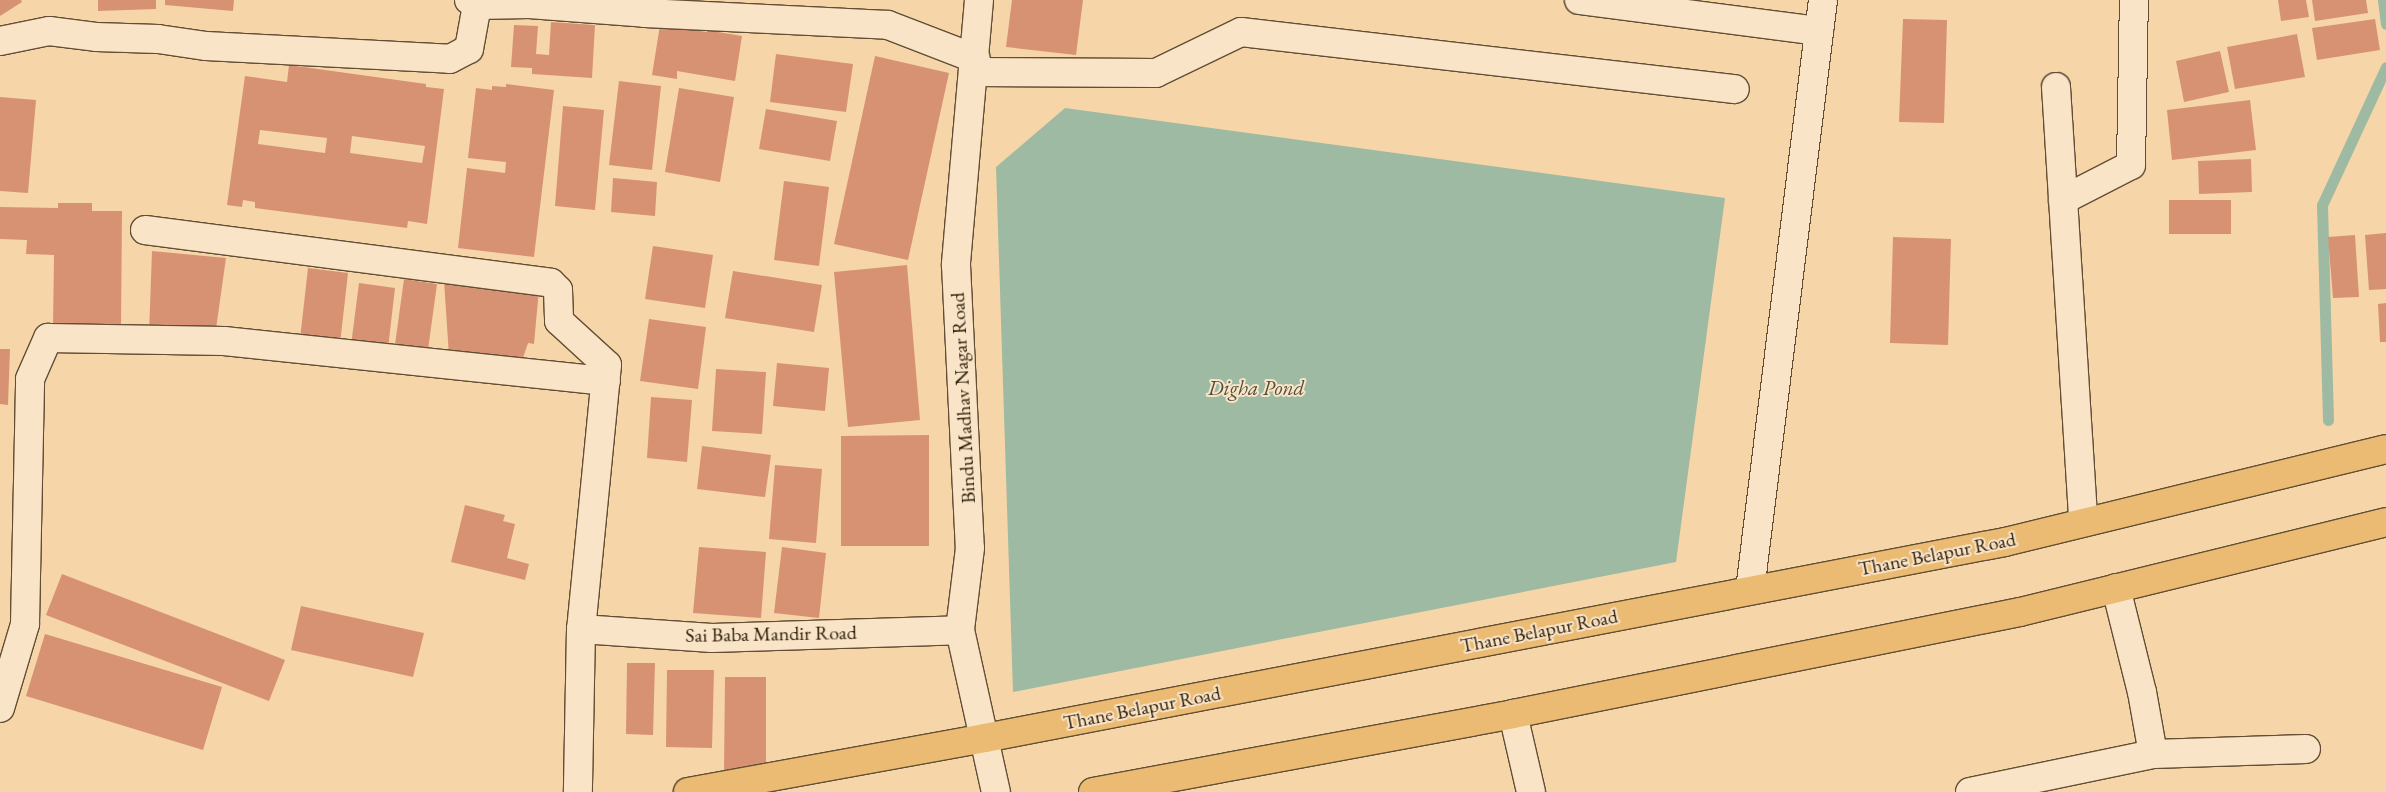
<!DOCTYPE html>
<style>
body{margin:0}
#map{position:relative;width:2386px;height:792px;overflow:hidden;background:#f6d6a9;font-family:"EB Garamond",serif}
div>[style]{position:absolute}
.water>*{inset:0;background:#9ebaa2}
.stream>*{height:11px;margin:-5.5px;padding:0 5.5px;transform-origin:5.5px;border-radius:5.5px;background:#9ebaa2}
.building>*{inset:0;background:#d79273}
.roads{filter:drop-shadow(1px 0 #614e34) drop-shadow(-1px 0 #614e34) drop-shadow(0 1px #614e34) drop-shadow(0 -1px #614e34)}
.minor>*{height:28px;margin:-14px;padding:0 14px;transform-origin:14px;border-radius:14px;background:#f9e4c7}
.major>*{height:28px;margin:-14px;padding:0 14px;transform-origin:14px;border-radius:14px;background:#ebbb74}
span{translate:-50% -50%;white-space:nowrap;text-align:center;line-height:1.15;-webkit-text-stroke:4px #f9e4c7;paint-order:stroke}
.street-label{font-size:20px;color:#2f200d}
.water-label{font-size:21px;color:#504e3a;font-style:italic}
</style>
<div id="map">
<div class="water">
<div style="clip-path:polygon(1065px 108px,1725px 198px,1676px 562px,1013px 692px,996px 167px)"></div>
</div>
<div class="stream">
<div style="left:2383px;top:0;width:24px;rotate:83deg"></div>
<div style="left:2328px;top:420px;width:215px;rotate:-91.6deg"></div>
<div style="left:2322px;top:205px;width:152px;rotate:-65.1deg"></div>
</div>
<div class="building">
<div style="clip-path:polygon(0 0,21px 0,22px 2px,0 16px)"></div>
<div style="clip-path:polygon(98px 0,156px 0,156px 9px,98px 11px)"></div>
<div style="clip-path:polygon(165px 0,234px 0,233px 11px,165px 5px)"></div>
<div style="clip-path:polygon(1012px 0,1083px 0,1076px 55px,1006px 47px)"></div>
<div style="clip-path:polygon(2278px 0,2306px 0,2309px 17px,2281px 21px)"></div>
<div style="clip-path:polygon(2312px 0,2366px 0,2368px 13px,2315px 21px)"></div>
<div style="clip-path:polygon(1903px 19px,1947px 20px,1944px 123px,1899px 122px)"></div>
<div style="clip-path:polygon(2375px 19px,2380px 50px,2317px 60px,2312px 28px)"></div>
<div style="clip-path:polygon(551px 22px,595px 25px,592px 78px,532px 74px,532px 68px,511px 67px,514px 25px,538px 26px,536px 54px,549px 55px)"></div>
<div style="clip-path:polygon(660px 25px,707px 32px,708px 26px,719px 27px,718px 32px,742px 36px,735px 81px,677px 71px,677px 79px,652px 75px)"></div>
<div style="clip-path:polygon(2297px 34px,2305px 77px,2235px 89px,2227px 47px)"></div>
<div style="clip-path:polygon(2220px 51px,2229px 92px,2184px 102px,2176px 61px)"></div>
<div style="clip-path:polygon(776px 54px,853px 64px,846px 112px,770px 102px)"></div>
<div style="clip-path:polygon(875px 56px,949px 73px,908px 260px,834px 244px)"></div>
<div style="clip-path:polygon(evenodd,289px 65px,426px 84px,426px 87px,444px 89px,427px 224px,408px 221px,407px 228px,255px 208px,255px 202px,243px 200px,242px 207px,227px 205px,245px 76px,287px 82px,289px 65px,260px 130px,327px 138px,325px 153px,258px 144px,260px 130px,289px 65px,352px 136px,425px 146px,422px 163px,350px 153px,352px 136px)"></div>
<div style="clip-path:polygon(619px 81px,661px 86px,652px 170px,609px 165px)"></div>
<div style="clip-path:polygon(506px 84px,554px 90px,534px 257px,458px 248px,467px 168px,505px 173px,506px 162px,468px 158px,476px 88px,492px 90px,492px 86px,506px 87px)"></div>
<div style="clip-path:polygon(679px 88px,734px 97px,720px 182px,665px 172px)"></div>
<div style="clip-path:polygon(0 97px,36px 100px,28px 193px,0 191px)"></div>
<div style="clip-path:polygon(2250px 100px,2256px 150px,2172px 160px,2167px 110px)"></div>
<div style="clip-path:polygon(563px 106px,604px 110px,595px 210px,555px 206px)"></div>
<div style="clip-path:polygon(766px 109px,837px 121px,830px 161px,759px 149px)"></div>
<div style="clip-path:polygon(2251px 159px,2252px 192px,2199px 194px,2198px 161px)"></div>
<div style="clip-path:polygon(613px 178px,657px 182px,655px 216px,611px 212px)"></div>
<div style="clip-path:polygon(784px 181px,829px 187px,819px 266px,774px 260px)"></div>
<div style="clip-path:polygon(2169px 200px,2231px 200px,2231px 234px,2169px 234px)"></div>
<div style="clip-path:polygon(58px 203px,92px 203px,92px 211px,122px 211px,121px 328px,53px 327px,54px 255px,26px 254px,27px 240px,0 239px,0 207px,58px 208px)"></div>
<div style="clip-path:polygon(2386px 233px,2386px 289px,2369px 290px,2365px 235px)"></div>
<div style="clip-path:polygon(2355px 235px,2359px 297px,2333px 298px,2328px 237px)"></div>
<div style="clip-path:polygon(1893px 237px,1951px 239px,1948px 345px,1890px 343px)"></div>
<div style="clip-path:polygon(653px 246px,713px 255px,705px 308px,645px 299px)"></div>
<div style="clip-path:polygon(152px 251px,226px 258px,215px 336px,149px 334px)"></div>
<div style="clip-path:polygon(907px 265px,920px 420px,848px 427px,834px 272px)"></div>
<div style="clip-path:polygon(308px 268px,348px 273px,340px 344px,300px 339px)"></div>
<div style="clip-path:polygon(733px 271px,822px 285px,814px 332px,725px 318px)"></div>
<div style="clip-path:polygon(404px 279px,437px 284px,427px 357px,394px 352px)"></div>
<div style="clip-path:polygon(444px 281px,539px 289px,534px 344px,528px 343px,520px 367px,449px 356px)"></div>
<div style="clip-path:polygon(359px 283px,395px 288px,387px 357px,350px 353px)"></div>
<div style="clip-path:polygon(2386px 303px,2386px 342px,2380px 342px,2378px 304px)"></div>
<div style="clip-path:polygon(649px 319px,706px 327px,698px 389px,640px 381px)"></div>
<div style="clip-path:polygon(0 349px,10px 349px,8px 405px,0 404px)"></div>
<div style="clip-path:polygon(777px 363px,829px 368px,825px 411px,773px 406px)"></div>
<div style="clip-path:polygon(716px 369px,766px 372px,762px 434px,712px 431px)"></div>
<div style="clip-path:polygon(651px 397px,692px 400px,687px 462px,647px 458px)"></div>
<div style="clip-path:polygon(929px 435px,929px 546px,841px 546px,841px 436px)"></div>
<div style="clip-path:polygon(702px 446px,771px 455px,765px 497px,697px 489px)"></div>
<div style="clip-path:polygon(775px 465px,822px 469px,816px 543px,769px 539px)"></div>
<div style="clip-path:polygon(465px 505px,505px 515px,503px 521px,515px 524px,507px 558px,529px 564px,525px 580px,451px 562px)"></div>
<div style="clip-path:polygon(699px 547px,766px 552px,761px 618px,693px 613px)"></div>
<div style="clip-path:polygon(782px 547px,826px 553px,819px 618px,774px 613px)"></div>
<div style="clip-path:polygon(62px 574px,285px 660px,269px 701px,46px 615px)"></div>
<div style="clip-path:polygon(301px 606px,424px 633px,413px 677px,291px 650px)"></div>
<div style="clip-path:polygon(45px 634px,222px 687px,203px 750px,26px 696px)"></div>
<div style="clip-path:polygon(627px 663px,655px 663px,653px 735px,626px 734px)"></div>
<div style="clip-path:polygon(667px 670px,714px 670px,712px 748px,666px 747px)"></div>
<div style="clip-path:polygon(725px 677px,766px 677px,766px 772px,724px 772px)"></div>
</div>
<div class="roads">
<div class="minor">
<div style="left:469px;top:0;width:9px;rotate:32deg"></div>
<div style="left:477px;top:5px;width:52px;rotate:-1.1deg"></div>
<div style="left:529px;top:4px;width:116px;rotate:4.4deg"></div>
<div style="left:645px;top:13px;width:243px;rotate:2.8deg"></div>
<div style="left:888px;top:25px;width:94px;rotate:21.1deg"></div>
<div style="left:979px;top:0;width:266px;rotate:95deg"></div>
<div style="left:956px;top:265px;width:283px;rotate:87.2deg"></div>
<div style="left:970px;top:548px;width:83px;rotate:97deg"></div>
<div style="left:960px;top:630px;width:166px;rotate:77.5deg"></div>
<div style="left:1579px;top:0;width:242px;rotate:7.4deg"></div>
<div style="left:0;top:41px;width:50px;rotate:-11.5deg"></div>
<div style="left:49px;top:31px;width:47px;rotate:7.3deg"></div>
<div style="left:96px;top:37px;width:62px;rotate:1.8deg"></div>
<div style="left:158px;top:39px;width:49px;rotate:8.3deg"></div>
<div style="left:206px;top:46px;width:244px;rotate:3deg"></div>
<div style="left:450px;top:59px;width:21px;rotate:-28deg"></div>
<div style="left:469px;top:49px;width:45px;rotate:-79.7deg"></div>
<div style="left:973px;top:72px;width:183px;rotate:0.3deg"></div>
<div style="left:1156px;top:73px;width:94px;rotate:-25.8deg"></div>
<div style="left:1241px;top:32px;width:497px;rotate:6.6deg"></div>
<div style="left:2056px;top:87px;width:435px;rotate:86.4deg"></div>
<div style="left:2063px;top:200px;width:76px;rotate:-27.2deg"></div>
<div style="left:2131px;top:165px;width:165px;rotate:-89deg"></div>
<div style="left:145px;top:230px;width:409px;rotate:7.4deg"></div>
<div style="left:551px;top:283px;width:10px;rotate:45deg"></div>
<div style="left:558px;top:290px;width:31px;rotate:88deg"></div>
<div style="left:559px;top:321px;width:65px;rotate:42.5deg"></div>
<div style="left:607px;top:365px;width:265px;rotate:95.6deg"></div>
<div style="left:581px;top:629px;width:163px;rotate:91.1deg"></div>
<div style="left:2116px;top:588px;width:107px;rotate:76deg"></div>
<div style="left:2142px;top:692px;width:63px;rotate:79.9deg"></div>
<div style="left:1750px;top:590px;width:594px;rotate:-82.95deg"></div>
<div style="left:581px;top:629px;width:131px;rotate:3.9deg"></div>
<div style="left:712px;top:638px;width:248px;rotate:-1.8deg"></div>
<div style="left:0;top:708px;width:88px;rotate:-73.4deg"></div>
<div style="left:25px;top:624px;width:245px;rotate:-88.8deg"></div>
<div style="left:30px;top:379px;width:45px;rotate:-66.3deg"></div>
<div style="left:48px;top:338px;width:176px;rotate:1deg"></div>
<div style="left:224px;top:341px;width:384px;rotate:6deg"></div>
<div style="left:1513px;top:714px;width:80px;rotate:77deg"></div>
<div style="left:1970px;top:792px;width:187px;rotate:-11.7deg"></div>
<div style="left:2153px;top:754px;width:153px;rotate:-1.9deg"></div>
</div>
<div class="major">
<div style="left:688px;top:792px;width:302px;rotate:-10.3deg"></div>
<div style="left:985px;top:738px;width:1039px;rotate:-10.88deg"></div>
<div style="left:2005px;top:542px;width:392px;rotate:-13.7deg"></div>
<div style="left:1093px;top:792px;width:427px;rotate:-10.5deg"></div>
<div style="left:1513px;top:714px;width:517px;rotate:-11.38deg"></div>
<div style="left:2020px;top:612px;width:377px;rotate:-13.8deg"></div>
</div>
</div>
<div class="street-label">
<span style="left:963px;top:398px;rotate:-93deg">Bindu Madhav Nagar Road</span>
<span style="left:1937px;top:554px;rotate:-11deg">Thane Belapur Road</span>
<span style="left:1539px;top:631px;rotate:-11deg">Thane Belapur Road</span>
<span style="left:771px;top:634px;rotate:-1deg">Sai Baba Mandir Road</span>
<span style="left:1142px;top:708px;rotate:-11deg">Thane Belapur Road</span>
</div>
<div class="water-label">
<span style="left:1256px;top:388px">Digha Pond</span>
</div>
</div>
